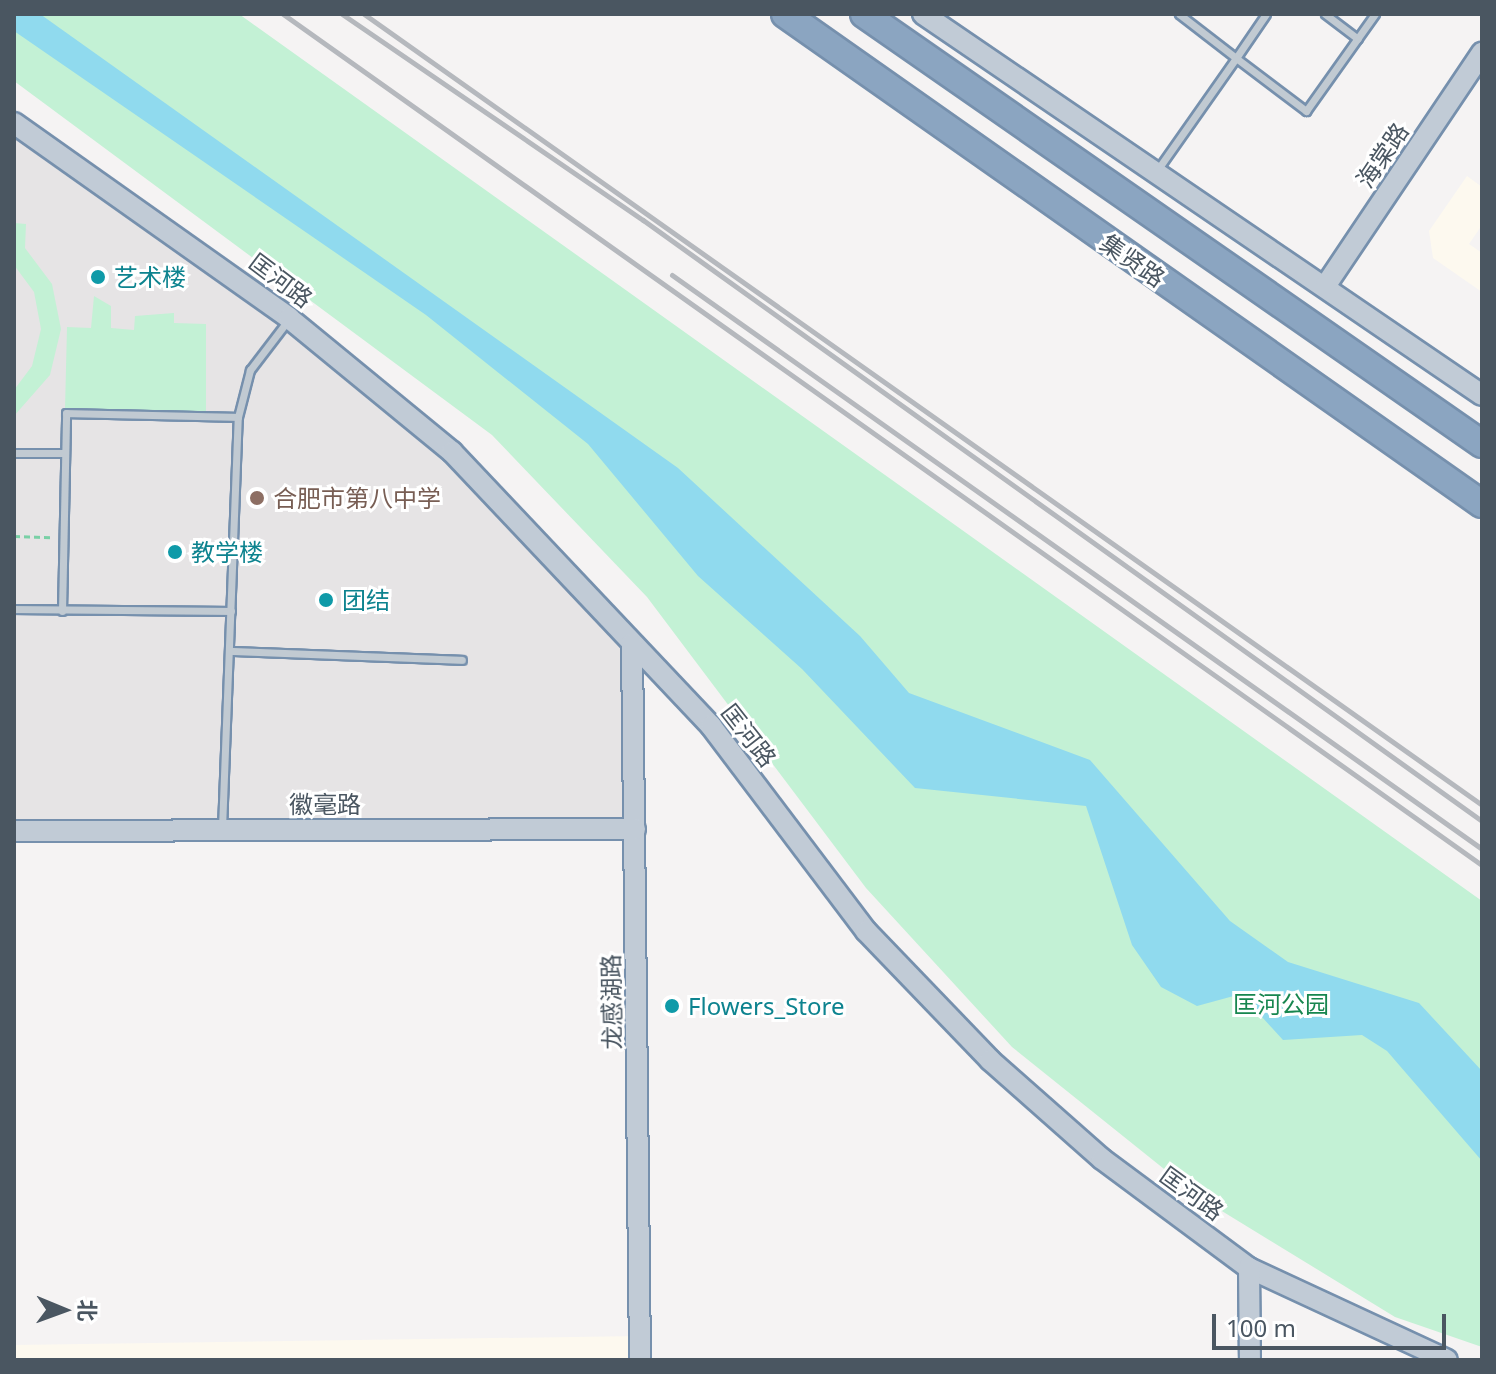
<!DOCTYPE html>
<meta charset="utf-8">
<style>
body{margin:0}
#map{position:relative;width:1496px;height:1374px;overflow:hidden;background:#f5f3f3;font-family:"Noto Sans","Noto Sans SC",sans-serif}
div>[style]{position:absolute}
.commercial>*{inset:0;background:#fdf9ef}
.education>*{inset:0;background:#e6e4e5}
.green>*{inset:0;background:#c3f1d5}
.water>*{inset:0;background:#90daee}
.path>*{height:3px;margin-top:-1.5px;transform-origin:0;background:repeating-linear-gradient(90deg,#7ad0a6 0 6px,transparent 0 10px)}
.roads{filter:drop-shadow(2px 0 #7690ad) drop-shadow(-2px 0 #7690ad) drop-shadow(0 2px #7690ad) drop-shadow(0 -2px #7690ad)}
.lane>*{height:7px;margin:-3.5px;padding:0 3.5px;transform-origin:3.5px;border-radius:3.5px;background:#c1cad2}
.secondary>*{height:20px;margin:-10px;padding:0 10px;transform-origin:10px;border-radius:10px;background:#c1cbd6}
.highway>*{height:26px;margin:-13px;padding:0 13px;transform-origin:13px;border-radius:13px;background:#8ba5c1}
.rail>*{height:5px;margin:-2.5px;padding:0 2.5px;transform-origin:2.5px;border-radius:2.5px;background:#b5b8bd}
.dots>*{width:22px;height:22px;translate:-50% -50%;box-sizing:border-box;border:4px solid #fff;border-radius:50%}
span{translate:-50% -50%;white-space:nowrap;text-align:center;line-height:1.15;-webkit-text-stroke:6px #fff;paint-order:stroke}
.street-label{font-size:24px;color:#4a5661}
.culture-label{font-size:24px;color:#0d838f}
.left{translate:0 -50%;text-align:left}
.education-label{font-size:24px;color:#785e54}
.park-label{font-size:24px;color:#17864f}
.frame{position:absolute;inset:0;border:16px solid #4a5661;pointer-events:none}
.north{position:absolute;left:24px;top:1270px;width:80px;height:80px;-webkit-text-stroke:6px #fff;paint-order:stroke;rotate:91deg;font-size:22px;font-weight:700;line-height:32px;text-align:center;color:#4a5661}
.north::after{content:'';display:block;margin:auto;width:28px;height:36px;background:#4a5661;clip-path:polygon(50% 0,100% 100%,50% 72%,0 100%)}
.scale{position:absolute;left:1212px;top:1314px;width:234px;height:36px;box-sizing:border-box;border:4px solid #4a5661;border-top:0;padding-left:10px;font-size:24px;line-height:28px;white-space:nowrap;color:#4a5661;-webkit-text-stroke:6px #fff;paint-order:stroke}
</style>
<div id="map">
<div class="commercial">
<div style="clip-path:polygon(1467px 176px,1482px 187px,1482px 225px,1469px 244px,1482px 253px,1482px 292px,1433px 258px,1429px 231px)"></div>
<div style="clip-path:polygon(640px 1336px,640px 1360px,14px 1360px,14px 1345px)"></div>
</div>
<div class="education">
<div style="clip-path:polygon(14px 123px,452px 452px,632px 644px,635px 829px,14px 831px)"></div>
</div>
<div class="green">
<div style="clip-path:polygon(14px 14px,239px 14px,1482px 901px,1482px 1347px,1395px 1317px,1199px 1197px,1012px 1047px,866px 888px,647px 597px,492px 435px,14px 81px)"></div>
<div style="clip-path:polygon(14px 223px,26px 224px,25px 248px,52px 284px,61px 329px,50px 375px,14px 416px,14px 390px,32px 366px,41px 329px,34px 292px,14px 265px)"></div>
<div style="clip-path:polygon(94px 296px,111px 306px,111px 328px,134px 330px,135px 316px,174px 313px,174px 323px,206px 324px,206px 412px,65px 409px,67px 327px,91px 328px)"></div>
</div>
<div class="water">
<div style="clip-path:polygon(14px 14px,40px 14px,678px 468px,860px 636px,909px 693px,1090px 760px,1230px 921px,1288px 962px,1419px 1003px,1482px 1071px,1482px 1161px,1387px 1051px,1362px 1035px,1283px 1040px,1241px 994px,1197px 1006px,1161px 987px,1132px 945px,1086px 806px,915px 788px,802px 669px,698px 576px,588px 444px,426px 315px,14px 31px)"></div>
</div>
<div class="path">
<div style="left:14px;top:536px;width:37px;rotate:2deg"></div>
</div>
<div class="roads">
<div class="lane">
<div style="left:1179px;top:14px;width:72px;rotate:37.7deg"></div>
<div style="left:1236px;top:58px;width:53px;rotate:-55.7deg"></div>
<div style="left:1325px;top:14px;width:41px;rotate:37.1deg"></div>
<div style="left:1158px;top:169px;width:136px;rotate:-54.9deg"></div>
<div style="left:1236px;top:58px;width:88px;rotate:37.1deg"></div>
<div style="left:1306px;top:111px;width:119px;rotate:-54.6deg"></div>
<div style="left:14px;top:453px;width:51px"></div>
<div style="left:14px;top:609px;width:217px;rotate:0.5deg"></div>
<div style="left:62px;top:611px;width:198px;rotate:-88.8deg"></div>
<div style="left:66px;top:413px;width:172px;rotate:1.3deg"></div>
<div style="left:230px;top:651px;width:232px;rotate:2.2deg"></div>
<div style="left:222px;top:828px;width:411px;rotate:-87.8deg"></div>
<div style="left:238px;top:417px;width:49px;rotate:-75.7deg"></div>
<div style="left:250px;top:370px;width:64px;rotate:-52.6deg"></div>
</div>
<div class="secondary">
<div style="left:923px;top:14px;width:676px;rotate:34.28deg"></div>
<div style="left:14px;top:123px;width:337px;rotate:35.3deg"></div>
<div style="left:289px;top:318px;width:211px;rotate:39.4deg"></div>
<div style="left:452px;top:452px;width:377px;rotate:46.6deg"></div>
<div style="left:711px;top:726px;width:257px;rotate:52.9deg"></div>
<div style="left:866px;top:931px;width:179px;rotate:46.1deg"></div>
<div style="left:990px;top:1060px;width:149px;rotate:41.5deg"></div>
<div style="left:1102px;top:1159px;width:183px;rotate:36.6deg"></div>
<div style="left:1249px;top:1268px;width:218px;rotate:24.9deg"></div>
<div style="left:1326px;top:285px;width:280px;rotate:-56.1deg"></div>
<div style="left:632px;top:644px;width:716px;rotate:89.36deg"></div>
<div style="left:14px;top:831px;width:621px;rotate:-0.18deg"></div>
<div style="left:1249px;top:1268px;width:92px;rotate:89.4deg"></div>
</div>
<div class="highway">
<div style="left:785px;top:14px;width:852px;rotate:35.11deg"></div>
<div style="left:864px;top:14px;width:753px;rotate:34.83deg"></div>
</div>
</div>
<div class="rail">
<div style="left:283px;top:14px;width:1470px;rotate:35.37deg"></div>
<div style="left:342px;top:14px;width:365px;rotate:34.4deg"></div>
<div style="left:643px;top:220px;width:1032px;rotate:35.62deg"></div>
<div style="left:364px;top:14px;width:1370px;rotate:35.28deg"></div>
<div style="left:672px;top:275px;width:993px;rotate:35.32deg"></div>
</div>
<div class="dots">
<div style="left:98px;top:277px;background:#0f9aa8"></div>
<div style="left:257px;top:498px;background:#8d6e63"></div>
<div style="left:175px;top:552px;background:#0f9aa8"></div>
<div style="left:326px;top:600px;background:#0f9aa8"></div>
<div style="left:672px;top:1006px;background:#0f9aa8"></div>
</div>
<div class="street-label">
<span style="left:1382px;top:155px;rotate:-56deg">海棠路</span>
<span style="left:1133px;top:260px;rotate:35deg">集贤路</span>
<span style="left:281px;top:280px;rotate:37deg">匡河路</span>
<span style="left:749px;top:735px;rotate:52deg">匡河路</span>
<span style="left:325px;top:804px">徽毫路</span>
<span style="left:611px;top:1002px;rotate:-91deg">龙感湖路</span>
<span style="left:1192px;top:1193px;rotate:36deg">匡河路</span>
</div>
<div class="culture-label">
<span class="left" style="left:114px;top:277px">艺术楼</span>
<span class="left" style="left:191px;top:552px">教学楼</span>
<span class="left" style="left:342px;top:600px">团结</span>
<span class="left" style="left:688px;top:1006px">Flowers_Store</span>
</div>
<div class="education-label">
<span class="left" style="left:273px;top:498px">合肥市第八中学</span>
</div>
<div class="park-label">
<span style="left:1281px;top:1004px">匡河公园</span>
</div>
<div class="frame"></div>
<div class="north">北</div>
<div class="scale">100 m</div>
</div>
